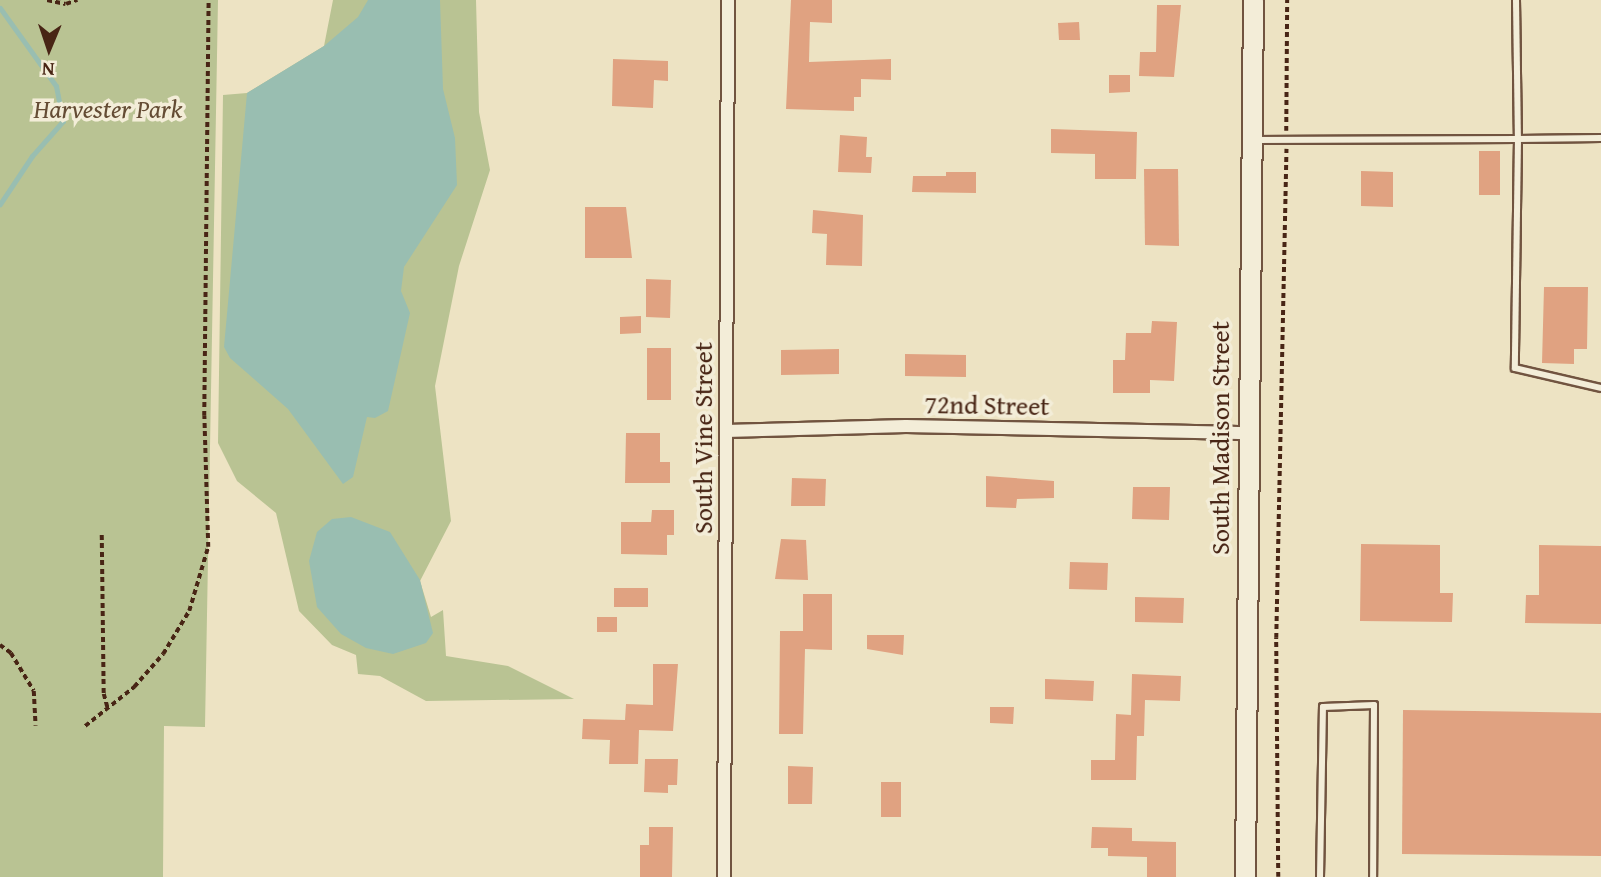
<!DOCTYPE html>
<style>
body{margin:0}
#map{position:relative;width:1601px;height:877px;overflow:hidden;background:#ede3c3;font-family:"Gentium Book Plus",serif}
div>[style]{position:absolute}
.green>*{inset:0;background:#b9c393}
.water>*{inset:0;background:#99beb1}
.stream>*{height:5px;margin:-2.5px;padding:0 2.5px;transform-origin:2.5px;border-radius:2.5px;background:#99beb1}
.building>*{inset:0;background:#e0a281}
.path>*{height:3.5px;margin-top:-1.75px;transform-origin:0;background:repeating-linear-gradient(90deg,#482515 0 5px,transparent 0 8.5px)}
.roads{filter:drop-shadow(2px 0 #715440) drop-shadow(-2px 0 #715440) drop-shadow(0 2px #715440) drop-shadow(0 -2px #715440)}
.lane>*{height:6px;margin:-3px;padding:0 3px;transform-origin:3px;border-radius:3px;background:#f3edd8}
.street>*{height:12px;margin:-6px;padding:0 6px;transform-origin:6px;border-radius:6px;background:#f3edd8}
.secondary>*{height:19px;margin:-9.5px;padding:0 9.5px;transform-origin:9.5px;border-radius:9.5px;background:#f3edd8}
span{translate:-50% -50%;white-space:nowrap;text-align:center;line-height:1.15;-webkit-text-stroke:7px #f3edd8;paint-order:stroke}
.park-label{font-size:26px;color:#644c34;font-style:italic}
.street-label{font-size:26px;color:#482515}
.north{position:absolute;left:14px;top:14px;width:70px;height:70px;-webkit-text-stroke:5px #f3edd8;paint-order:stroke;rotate:182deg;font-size:19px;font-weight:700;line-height:28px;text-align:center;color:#482515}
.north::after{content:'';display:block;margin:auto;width:24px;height:32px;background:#482515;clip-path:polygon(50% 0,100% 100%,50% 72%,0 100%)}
</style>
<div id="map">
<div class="green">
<div style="clip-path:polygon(0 0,218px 0,205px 727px,164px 726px,163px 877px,0 877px)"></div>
<div style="clip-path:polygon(333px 0,476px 0,479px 112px,490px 170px,459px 266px,435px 386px,451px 521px,420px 581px,431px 617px,443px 610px,446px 656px,508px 666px,574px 699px,426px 701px,380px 676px,358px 674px,356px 655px,332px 645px,299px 611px,276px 513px,237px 481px,218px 443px,223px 95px,247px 93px,324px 46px)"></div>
</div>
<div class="water">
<div style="clip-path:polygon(368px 0,440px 0,443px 89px,455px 138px,457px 185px,404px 267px,401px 291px,410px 313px,388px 411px,375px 418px,367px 417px,353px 477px,343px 484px,288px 409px,230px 358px,224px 347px,247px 93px,324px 46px,358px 17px)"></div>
<div style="clip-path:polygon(351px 517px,390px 532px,420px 580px,433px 633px,426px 643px,393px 654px,366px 648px,341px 634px,317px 607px,309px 561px,317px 532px,332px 519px)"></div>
</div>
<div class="stream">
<div style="left:0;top:8px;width:96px;rotate:54.3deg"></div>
<div style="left:56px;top:86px;width:36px;rotate:79deg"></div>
<div style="left:63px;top:121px;width:47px;rotate:131.5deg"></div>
<div style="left:32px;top:156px;width:58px;rotate:123.7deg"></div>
</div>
<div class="building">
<div style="clip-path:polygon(791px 0,832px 0,832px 23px,810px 22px,809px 62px,891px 59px,891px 80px,861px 79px,861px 97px,854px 97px,854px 111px,786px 109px)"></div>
<div style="clip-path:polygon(1157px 5px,1181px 5px,1174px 77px,1139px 76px,1140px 52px,1156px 52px)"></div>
<div style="clip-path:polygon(1079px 22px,1080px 40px,1059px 40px,1058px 23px)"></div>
<div style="clip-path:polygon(613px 59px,668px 61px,668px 81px,654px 80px,653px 108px,612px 106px)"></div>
<div style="clip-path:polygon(1109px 75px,1130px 75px,1130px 92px,1109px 93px)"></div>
<div style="clip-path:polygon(1051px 129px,1137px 132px,1136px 179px,1095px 179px,1095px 154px,1051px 153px)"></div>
<div style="clip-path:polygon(840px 135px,867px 137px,866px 157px,872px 157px,871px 173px,838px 172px)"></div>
<div style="clip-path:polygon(1479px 151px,1500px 151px,1500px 195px,1479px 195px)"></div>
<div style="clip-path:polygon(1144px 169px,1178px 169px,1179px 246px,1145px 245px)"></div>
<div style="clip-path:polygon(1361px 171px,1393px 172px,1393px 207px,1361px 206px)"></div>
<div style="clip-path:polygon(946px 172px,976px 172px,976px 193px,912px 192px,913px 176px,946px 176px)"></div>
<div style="clip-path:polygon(585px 207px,626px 207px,632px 258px,585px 258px)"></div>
<div style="clip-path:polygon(813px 210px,863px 215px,862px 266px,826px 265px,827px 234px,812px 233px)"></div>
<div style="clip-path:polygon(646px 279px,671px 280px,670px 318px,646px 317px)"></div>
<div style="clip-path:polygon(1544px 287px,1588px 287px,1587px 349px,1574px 349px,1574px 364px,1542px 363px)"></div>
<div style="clip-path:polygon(641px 316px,641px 333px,620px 334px,620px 317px)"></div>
<div style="clip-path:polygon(1152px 321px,1177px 322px,1174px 381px,1150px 380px,1150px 393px,1113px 393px,1113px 360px,1125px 360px,1126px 333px,1151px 333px)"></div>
<div style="clip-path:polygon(647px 348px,671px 348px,671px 400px,647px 400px)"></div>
<div style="clip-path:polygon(839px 349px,839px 374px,781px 375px,781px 350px)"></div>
<div style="clip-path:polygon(905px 354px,966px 355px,966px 377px,905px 376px)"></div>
<div style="clip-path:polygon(626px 433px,660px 433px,660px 462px,670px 462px,670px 483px,625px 483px)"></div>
<div style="clip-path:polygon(986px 476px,1054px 481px,1054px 498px,1017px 499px,1016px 508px,986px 507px)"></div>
<div style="clip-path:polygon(792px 478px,826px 479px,825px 506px,791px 506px)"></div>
<div style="clip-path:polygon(1133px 487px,1170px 487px,1169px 520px,1132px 519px)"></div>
<div style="clip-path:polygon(652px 510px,674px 510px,674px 535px,667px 535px,667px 555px,621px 554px,621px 522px,651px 522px)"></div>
<div style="clip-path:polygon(781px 539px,806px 540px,808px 580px,775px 579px)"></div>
<div style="clip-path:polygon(1361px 544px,1440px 545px,1440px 593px,1453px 593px,1452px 622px,1360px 621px)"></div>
<div style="clip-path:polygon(1539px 545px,1601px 546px,1601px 624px,1525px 623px,1526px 595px,1539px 595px)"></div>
<div style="clip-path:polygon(1070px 562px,1108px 563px,1107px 590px,1069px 589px)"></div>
<div style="clip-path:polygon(614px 588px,648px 588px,648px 607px,614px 607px)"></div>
<div style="clip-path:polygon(803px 594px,832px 594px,832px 650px,805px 649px,803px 734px,779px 734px,780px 631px,803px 631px)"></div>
<div style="clip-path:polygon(1135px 597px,1184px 598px,1183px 623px,1135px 622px)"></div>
<div style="clip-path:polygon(597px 617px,617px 617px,617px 632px,597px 632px)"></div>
<div style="clip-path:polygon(867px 635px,904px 635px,903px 655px,867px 649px)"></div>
<div style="clip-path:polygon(653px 664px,678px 664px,673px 731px,639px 730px,638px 764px,609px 764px,610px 740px,582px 739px,583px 719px,625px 720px,626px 704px,653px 705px)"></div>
<div style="clip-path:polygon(1132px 674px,1181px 676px,1180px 701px,1145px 700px,1144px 736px,1137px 736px,1136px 780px,1091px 780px,1091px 760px,1115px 760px,1116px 714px,1131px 715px)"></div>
<div style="clip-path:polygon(1045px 679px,1094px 681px,1093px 701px,1045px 699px)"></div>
<div style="clip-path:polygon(990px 707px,1014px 707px,1013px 724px,990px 723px)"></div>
<div style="clip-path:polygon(1403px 710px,1601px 713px,1601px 856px,1402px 854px)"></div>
<div style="clip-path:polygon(645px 759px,678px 759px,677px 785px,668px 785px,668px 793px,644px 792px)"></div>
<div style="clip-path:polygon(788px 766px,813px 767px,812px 804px,788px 804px)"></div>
<div style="clip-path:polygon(881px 782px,901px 782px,901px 817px,881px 817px)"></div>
<div style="clip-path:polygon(649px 827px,673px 827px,672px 877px,640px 877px,640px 845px,649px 845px)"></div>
<div style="clip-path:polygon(1092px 827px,1132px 828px,1132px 841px,1176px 842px,1176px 877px,1147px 877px,1147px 857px,1108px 856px,1108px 848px,1091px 848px)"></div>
</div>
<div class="path">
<div style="left:47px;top:0;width:19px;rotate:12deg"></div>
<div style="left:66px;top:4px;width:12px;rotate:-20deg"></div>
<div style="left:1286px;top:131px;width:131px;rotate:-89.6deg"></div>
<div style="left:102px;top:535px;width:159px;rotate:89.3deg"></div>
<div style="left:104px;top:694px;width:16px;rotate:75deg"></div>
<div style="left:0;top:645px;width:14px;rotate:36deg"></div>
<div style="left:11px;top:653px;width:44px;rotate:58.8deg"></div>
<div style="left:34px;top:691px;width:35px;rotate:87deg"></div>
<div style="left:85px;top:726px;width:63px;rotate:-38.5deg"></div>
<div style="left:134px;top:687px;width:44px;rotate:-48.7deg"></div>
<div style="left:163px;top:654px;width:50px;rotate:-58.8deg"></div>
<div style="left:189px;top:611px;width:67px;rotate:-73.5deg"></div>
<div style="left:208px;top:547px;width:131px;rotate:-91.7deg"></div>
<div style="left:204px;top:416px;width:416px;rotate:-89.4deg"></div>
<div style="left:1278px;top:877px;width:239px;rotate:-90.5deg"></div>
<div style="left:1276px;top:638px;width:489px;rotate:-88.8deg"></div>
</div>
<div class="roads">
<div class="lane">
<div style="left:1516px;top:0;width:139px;rotate:89.2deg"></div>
<div style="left:1518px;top:139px;width:83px;rotate:-0.7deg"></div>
<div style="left:1255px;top:140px;width:263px;rotate:-0.2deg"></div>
<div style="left:1518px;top:139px;width:229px;rotate:90.8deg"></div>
<div style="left:1515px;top:368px;width:88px;rotate:13.1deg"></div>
<div style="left:1320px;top:877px;width:170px;rotate:-89deg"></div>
<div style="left:1323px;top:707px;width:51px;rotate:-2.2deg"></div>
<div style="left:1374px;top:705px;width:172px;rotate:90.3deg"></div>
</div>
<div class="street">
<div style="left:726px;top:431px;width:180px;rotate:-1.6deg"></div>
<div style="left:906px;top:426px;width:341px;rotate:1.2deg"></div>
<div style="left:724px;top:877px;width:877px;rotate:-89.74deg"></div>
</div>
<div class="secondary">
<div style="left:1245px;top:877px;width:877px;rotate:-89.48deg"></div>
</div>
</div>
<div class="park-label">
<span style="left:108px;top:109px">Harvester Park</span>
</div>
<div class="street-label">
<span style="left:987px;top:405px;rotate:1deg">72nd Street</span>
<span style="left:703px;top:438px;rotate:-90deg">South Vine Street</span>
<span style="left:1220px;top:438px;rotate:-90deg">South Madison Street</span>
</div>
<div class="north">N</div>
</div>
